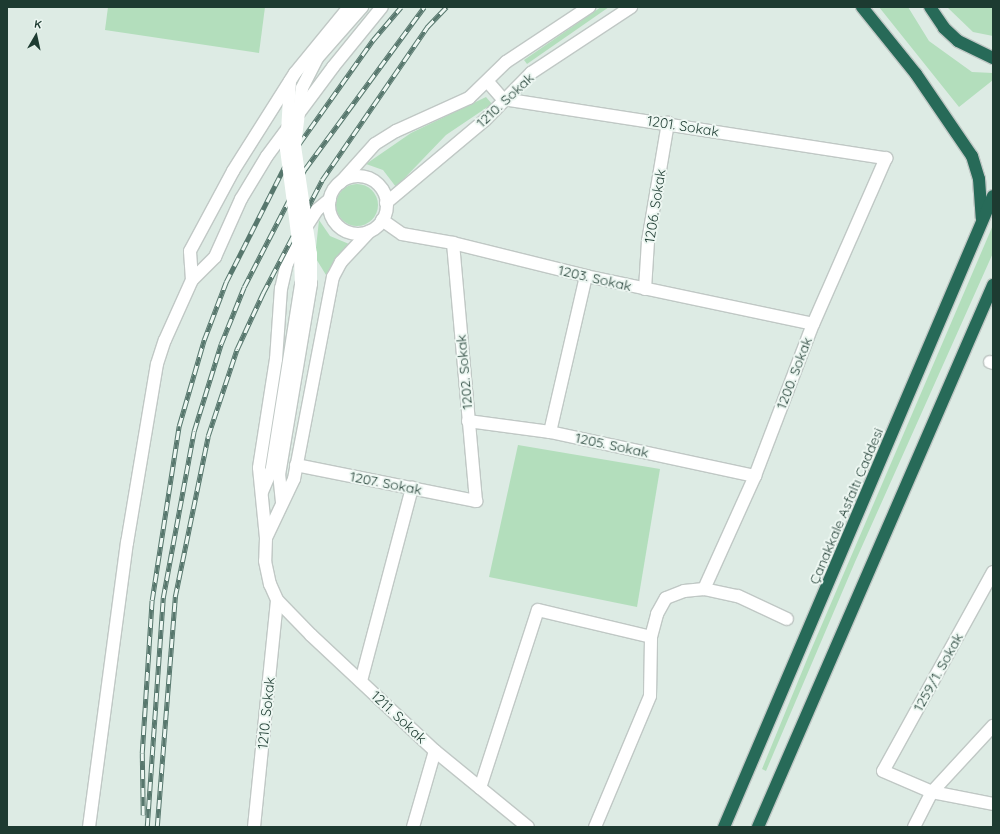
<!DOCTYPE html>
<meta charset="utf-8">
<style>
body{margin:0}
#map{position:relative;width:1000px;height:834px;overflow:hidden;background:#ddebe4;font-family:Quicksand,sans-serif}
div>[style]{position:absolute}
.green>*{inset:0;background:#b3debc}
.round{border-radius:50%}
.roads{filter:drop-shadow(1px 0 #c0c8c5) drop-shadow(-1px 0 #c0c8c5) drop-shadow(0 1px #c0c8c5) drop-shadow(0 -1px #c0c8c5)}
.minor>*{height:12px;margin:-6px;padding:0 6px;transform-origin:6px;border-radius:6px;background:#fff}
.minor>.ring{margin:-6px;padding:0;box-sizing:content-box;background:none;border:12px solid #fff;border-radius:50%}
.highway>*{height:12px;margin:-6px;padding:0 6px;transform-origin:6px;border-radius:6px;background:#276a58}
.rail>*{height:4.5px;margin-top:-2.25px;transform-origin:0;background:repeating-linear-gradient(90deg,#edf7f2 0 9px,#57776d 0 18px);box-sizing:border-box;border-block:1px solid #57776d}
.minor-bridge>*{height:12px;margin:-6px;padding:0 6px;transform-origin:6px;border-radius:6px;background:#fff}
span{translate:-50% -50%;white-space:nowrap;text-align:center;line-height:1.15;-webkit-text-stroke:4px #edf7f2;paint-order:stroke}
.street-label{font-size:14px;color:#1d3b31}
.frame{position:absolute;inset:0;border:8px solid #1d3b31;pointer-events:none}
.north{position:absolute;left:16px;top:16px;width:40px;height:40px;-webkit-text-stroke:3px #edf7f2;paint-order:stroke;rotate:9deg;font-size:11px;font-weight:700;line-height:16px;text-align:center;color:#1d3b31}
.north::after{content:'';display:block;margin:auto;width:14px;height:18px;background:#1d3b31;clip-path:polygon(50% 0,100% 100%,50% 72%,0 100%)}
</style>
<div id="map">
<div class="green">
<div style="clip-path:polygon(108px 7px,265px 7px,259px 53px,105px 30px)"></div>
<div style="clip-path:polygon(601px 7px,609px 7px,527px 64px,524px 60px)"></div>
<div style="clip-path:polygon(879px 7px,908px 7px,929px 41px,972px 72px,993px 73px,993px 80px,959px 107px)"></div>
<div style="clip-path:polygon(947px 7px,993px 7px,993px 36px,973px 32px)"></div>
<div style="clip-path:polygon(486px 97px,492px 104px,446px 135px,396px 187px,383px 170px,366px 164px,411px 133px)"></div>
<div class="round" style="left:336px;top:184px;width:42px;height:42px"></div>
<div style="clip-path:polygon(319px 220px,330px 236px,349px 244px,335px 259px,326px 275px,315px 257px)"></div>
<div style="clip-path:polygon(993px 225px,993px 253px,855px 562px,766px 771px,762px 769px,808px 657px)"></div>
<div style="clip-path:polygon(518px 445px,660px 469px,637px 607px,489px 577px)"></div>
</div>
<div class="roads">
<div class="minor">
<div style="left:488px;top:82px;width:23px;rotate:49deg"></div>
<div style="left:503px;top:99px;width:388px;rotate:8.8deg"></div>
<div style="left:886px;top:158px;width:181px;rotate:113.7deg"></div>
<div style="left:813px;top:324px;width:163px;rotate:110.9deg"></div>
<div style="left:755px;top:476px;width:124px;rotate:114.3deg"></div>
<div style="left:302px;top:88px;width:35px;rotate:-63deg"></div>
<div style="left:318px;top:57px;width:67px;rotate:-48.7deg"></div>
<div class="ring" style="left:329px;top:176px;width:46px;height:46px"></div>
<div style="left:340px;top:183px;width:52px;rotate:-48.1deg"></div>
<div style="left:375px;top:144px;width:25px;rotate:-32deg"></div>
<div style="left:396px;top:131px;width:80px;rotate:-24.3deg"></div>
<div style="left:469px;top:98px;width:52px;rotate:-44.2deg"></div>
<div style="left:506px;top:62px;width:100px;rotate:-33.5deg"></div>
<div style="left:330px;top:199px;width:17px;rotate:140deg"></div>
<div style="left:317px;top:210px;width:24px;rotate:123deg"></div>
<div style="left:304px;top:230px;width:37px;rotate:117deg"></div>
<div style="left:287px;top:263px;width:26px;rotate:103deg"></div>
<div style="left:281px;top:288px;width:71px;rotate:94deg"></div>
<div style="left:276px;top:359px;width:110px;rotate:98.9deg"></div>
<div style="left:259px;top:468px;width:70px;rotate:84.3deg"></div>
<div style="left:266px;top:538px;width:23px;rotate:92deg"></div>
<div style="left:265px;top:561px;width:24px;rotate:78deg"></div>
<div style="left:270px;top:584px;width:17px;rotate:66deg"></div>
<div style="left:277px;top:600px;width:49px;rotate:45.8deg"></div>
<div style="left:311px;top:635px;width:170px;rotate:43.1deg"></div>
<div style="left:435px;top:751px;width:120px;rotate:39.3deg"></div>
<div style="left:386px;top:203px;width:129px;rotate:-40deg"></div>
<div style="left:485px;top:120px;width:66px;rotate:-45.6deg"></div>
<div style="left:531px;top:73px;width:120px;rotate:-33.4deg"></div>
<div style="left:382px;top:220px;width:24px;rotate:35deg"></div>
<div style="left:402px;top:234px;width:52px;rotate:10deg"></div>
<div style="left:453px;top:243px;width:137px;rotate:13.9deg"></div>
<div style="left:586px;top:276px;width:232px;rotate:11.9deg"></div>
<div style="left:192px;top:280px;width:29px;rotate:-94deg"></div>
<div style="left:190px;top:251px;width:91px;rotate:-61.7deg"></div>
<div style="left:233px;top:171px;width:116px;rotate:-57.7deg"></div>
<div style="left:295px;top:73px;width:85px;rotate:-50.7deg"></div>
<div style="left:645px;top:289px;width:48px;rotate:-86.4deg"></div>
<div style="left:648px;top:241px;width:120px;rotate:-80.4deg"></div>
<div style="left:990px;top:362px;width:3px;rotate:18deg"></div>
<div style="left:468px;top:421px;width:83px;rotate:7.6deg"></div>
<div style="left:550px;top:432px;width:210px;rotate:12.1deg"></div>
<div style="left:550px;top:432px;width:160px;rotate:-77deg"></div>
<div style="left:296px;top:465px;width:184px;rotate:11.3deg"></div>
<div style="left:476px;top:501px;width:259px;rotate:-95.1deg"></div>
<div style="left:262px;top:492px;width:26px;rotate:-67deg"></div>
<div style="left:272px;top:468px;width:186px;rotate:-81deg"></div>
<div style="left:282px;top:502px;width:27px;rotate:-96deg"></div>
<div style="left:279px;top:475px;width:194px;rotate:-80.5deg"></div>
<div style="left:266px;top:538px;width:65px;rotate:-64.6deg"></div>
<div style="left:294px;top:479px;width:206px;rotate:-79.1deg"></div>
<div style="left:333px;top:277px;width:17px;rotate:-62deg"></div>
<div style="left:341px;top:262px;width:42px;rotate:-46.9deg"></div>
<div style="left:993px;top:572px;width:227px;rotate:118.9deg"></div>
<div style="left:883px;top:771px;width:53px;rotate:23.2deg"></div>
<div style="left:932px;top:792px;width:62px;rotate:11.1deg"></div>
<div style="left:361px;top:681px;width:200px;rotate:-75.2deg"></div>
<div style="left:480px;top:788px;width:187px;rotate:-72deg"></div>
<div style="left:538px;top:610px;width:116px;rotate:13.4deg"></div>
<div style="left:89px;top:827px;width:287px;rotate:-82.4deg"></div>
<div style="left:127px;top:543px;width:181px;rotate:-80.5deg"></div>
<div style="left:157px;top:364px;width:25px;rotate:-72deg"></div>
<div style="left:165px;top:340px;width:66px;rotate:-65.8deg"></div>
<div style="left:192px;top:280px;width:33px;rotate:-45deg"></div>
<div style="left:215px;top:257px;width:64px;rotate:-65.9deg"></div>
<div style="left:241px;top:199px;width:50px;rotate:-58.8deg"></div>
<div style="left:267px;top:156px;width:111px;rotate:-53.4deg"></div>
<div style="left:333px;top:67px;width:77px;rotate:-50.8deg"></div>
<div style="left:254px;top:827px;width:228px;rotate:-84.2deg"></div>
<div style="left:413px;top:827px;width:79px;rotate:-73.9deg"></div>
<div style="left:595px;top:827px;width:142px;rotate:-67.2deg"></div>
<div style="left:650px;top:696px;width:59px;rotate:-89deg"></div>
<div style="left:651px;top:637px;width:24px;rotate:-75deg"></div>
<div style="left:657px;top:614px;width:18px;rotate:-61deg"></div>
<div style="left:666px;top:598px;width:19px;rotate:-21deg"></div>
<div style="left:684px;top:591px;width:20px;rotate:-6deg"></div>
<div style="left:704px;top:589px;width:35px;rotate:12deg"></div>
<div style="left:738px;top:596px;width:54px;rotate:25.1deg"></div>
<div style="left:914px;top:827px;width:39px;rotate:-63deg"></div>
<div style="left:932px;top:792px;width:90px;rotate:-47.3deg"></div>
</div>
<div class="highway">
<div style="left:862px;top:7px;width:86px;rotate:51.1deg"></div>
<div style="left:916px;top:74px;width:99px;rotate:55.7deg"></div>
<div style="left:972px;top:156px;width:24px;rotate:73deg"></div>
<div style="left:979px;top:179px;width:39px;rotate:86deg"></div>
<div style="left:930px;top:7px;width:25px;rotate:56deg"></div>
<div style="left:944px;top:28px;width:19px;rotate:43deg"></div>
<div style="left:958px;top:41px;width:39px;rotate:26deg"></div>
<div style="left:724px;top:827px;width:686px;rotate:-66.91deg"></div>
<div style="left:758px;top:827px;width:591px;rotate:-66.56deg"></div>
</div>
</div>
<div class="rail">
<div style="left:143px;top:815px;width:62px;rotate:-90.9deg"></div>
<div style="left:142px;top:753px;width:153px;rotate:-86.3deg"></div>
<div style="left:152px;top:600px;width:176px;rotate:-81.2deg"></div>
<div style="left:179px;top:426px;width:90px;rotate:-73.8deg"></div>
<div style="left:204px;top:340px;width:62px;rotate:-69.2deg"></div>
<div style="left:226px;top:282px;width:139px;rotate:-63.1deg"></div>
<div style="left:289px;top:158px;width:145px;rotate:-54.6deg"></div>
<div style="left:373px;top:40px;width:43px;rotate:-49.7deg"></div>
<div style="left:147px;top:827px;width:230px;rotate:-86deg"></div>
<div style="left:163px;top:598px;width:170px;rotate:-79.5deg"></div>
<div style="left:194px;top:431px;width:91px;rotate:-72.8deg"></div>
<div style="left:221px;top:344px;width:61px;rotate:-68deg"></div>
<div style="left:244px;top:287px;width:133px;rotate:-62.7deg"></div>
<div style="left:305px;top:169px;width:201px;rotate:-53.7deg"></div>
<div style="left:157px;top:827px;width:231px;rotate:-85.5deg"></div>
<div style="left:175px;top:597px;width:164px;rotate:-78.4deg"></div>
<div style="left:208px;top:436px;width:92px;rotate:-71.6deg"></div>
<div style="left:237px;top:349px;width:62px;rotate:-65.1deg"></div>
<div style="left:263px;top:293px;width:127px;rotate:-62.4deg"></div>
<div style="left:322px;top:180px;width:186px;rotate:-55.5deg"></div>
<div style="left:427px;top:27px;width:28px;rotate:-46deg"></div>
</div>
<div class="minor-bridge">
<div style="left:290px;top:81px;width:68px;rotate:93.4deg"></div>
<div style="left:286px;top:149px;width:109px;rotate:82.6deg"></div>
<div style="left:300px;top:257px;width:27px;rotate:88deg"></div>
<div style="left:302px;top:88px;width:58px;rotate:96.9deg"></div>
<div style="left:295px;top:146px;width:109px;rotate:81.6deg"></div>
<div style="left:311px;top:254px;width:30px;rotate:90deg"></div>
</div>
<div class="street-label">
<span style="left:505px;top:100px;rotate:-43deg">1210. Sokak</span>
<span style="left:683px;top:126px;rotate:9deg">1201. Sokak</span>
<span style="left:655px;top:206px;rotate:-81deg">1206. Sokak</span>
<span style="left:595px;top:278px;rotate:13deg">1203. Sokak</span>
<span style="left:464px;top:372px;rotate:-95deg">1202. Sokak</span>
<span style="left:794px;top:373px;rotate:-69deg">1200. Sokak</span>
<span style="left:612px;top:445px;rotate:12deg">1205. Sokak</span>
<span style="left:386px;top:483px;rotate:11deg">1207. Sokak</span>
<span style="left:846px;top:506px;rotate:-67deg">Çanakkale Asfaltı Caddesi</span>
<span style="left:938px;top:672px;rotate:-61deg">1259/1. Sokak</span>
<span style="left:266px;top:713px;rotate:-84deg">1210. Sokak</span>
<span style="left:399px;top:717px;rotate:43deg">1211. Sokak</span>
</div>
<div class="frame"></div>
<div class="north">K</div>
</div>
